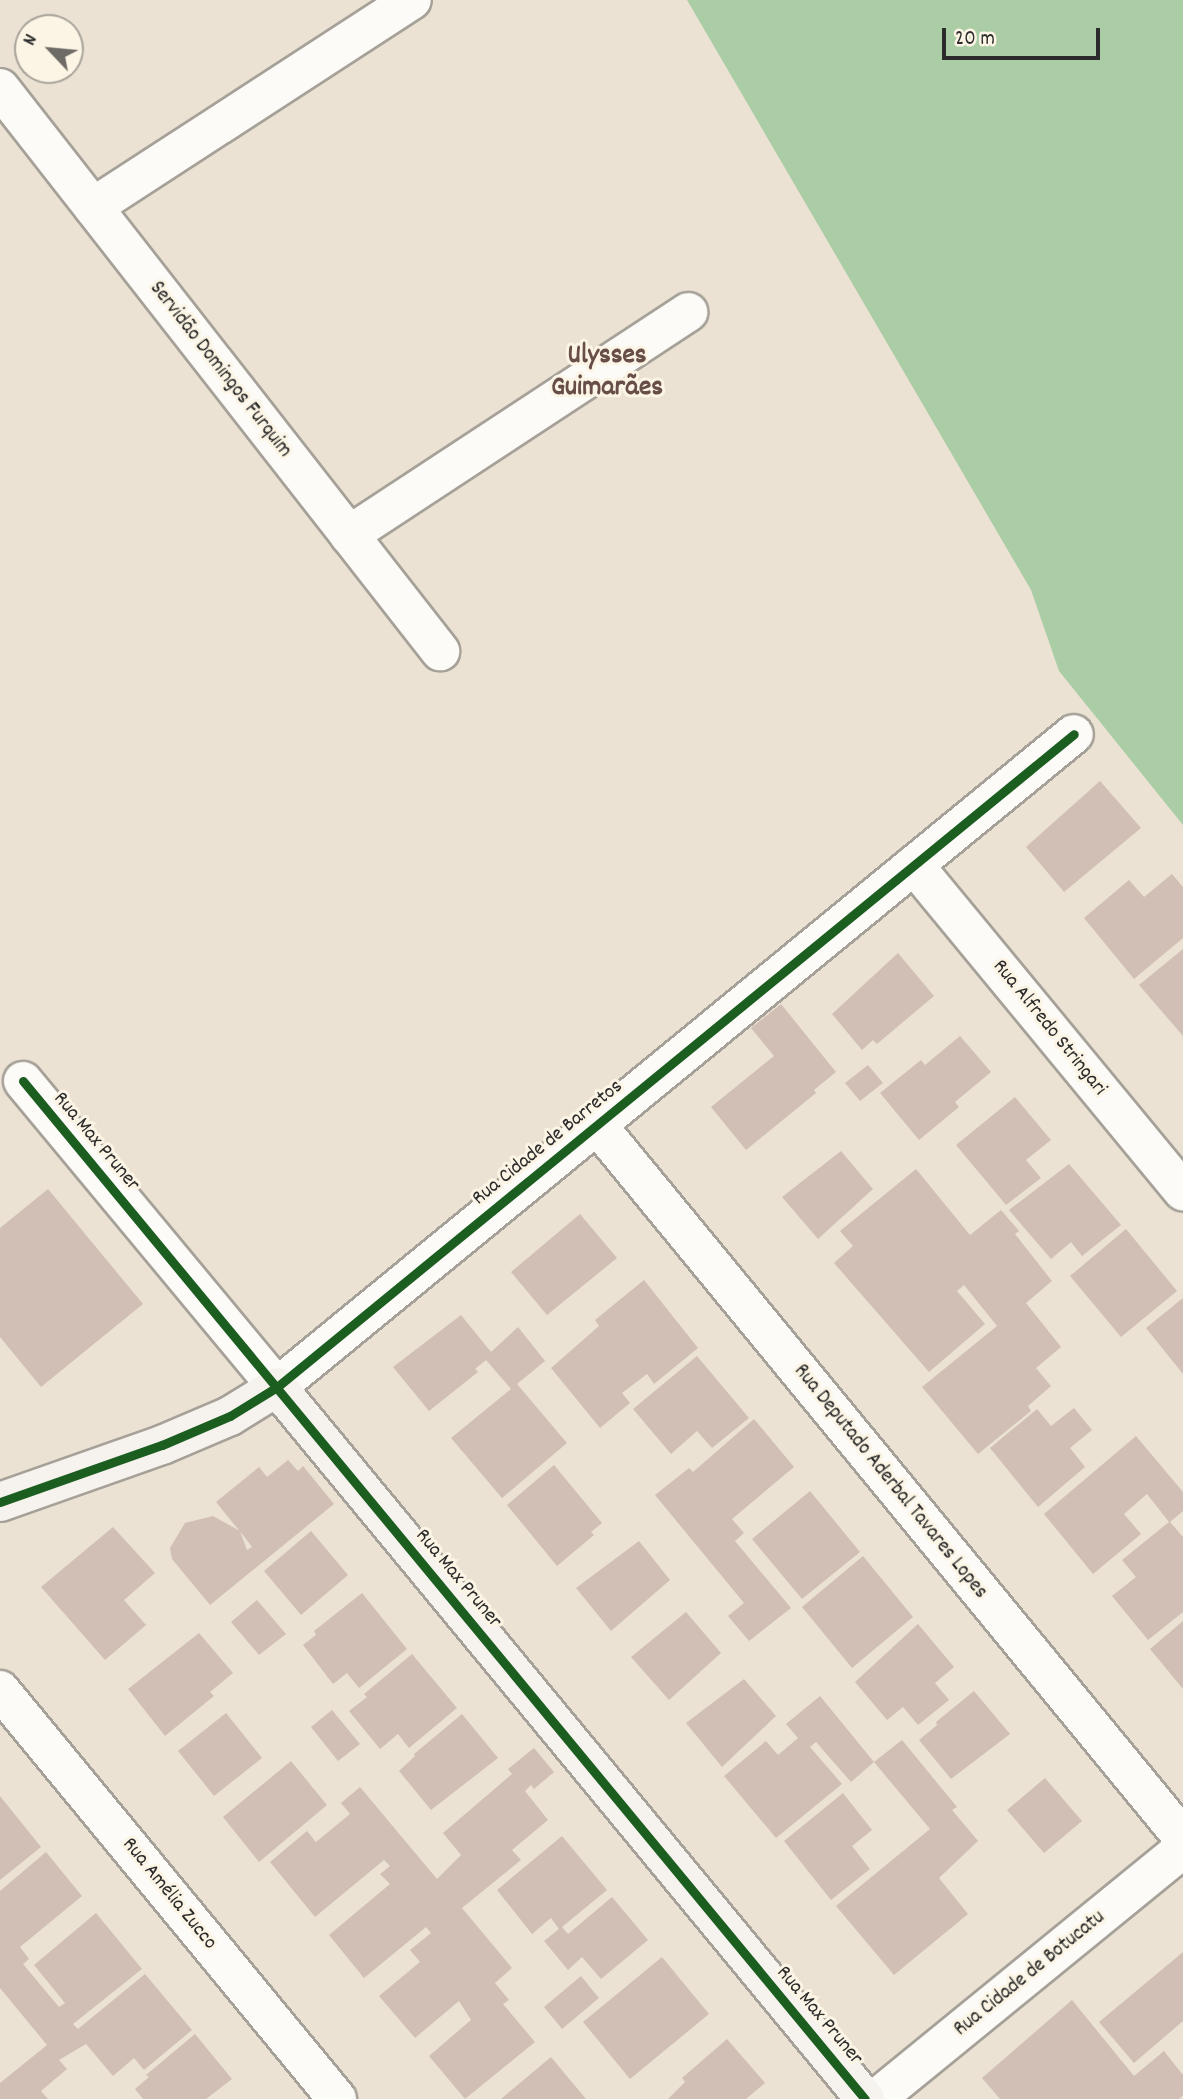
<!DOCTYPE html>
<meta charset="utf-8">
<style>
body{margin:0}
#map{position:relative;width:1183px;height:2099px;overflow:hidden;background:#ebe2d3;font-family:Dekko,sans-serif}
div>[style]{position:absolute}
.forest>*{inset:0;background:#abcda6}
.building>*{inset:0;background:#d1bfb5}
.roads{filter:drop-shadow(2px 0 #a6a198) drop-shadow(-2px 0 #a6a198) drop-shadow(0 2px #a6a198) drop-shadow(0 -2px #a6a198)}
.street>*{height:38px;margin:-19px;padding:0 19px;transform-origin:19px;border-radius:19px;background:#fcfbf8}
.secondary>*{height:38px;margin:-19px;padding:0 19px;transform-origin:19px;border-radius:19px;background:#f6f2ee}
.cycleway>*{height:9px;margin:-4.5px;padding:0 4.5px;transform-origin:4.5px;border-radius:4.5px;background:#1b5e20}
span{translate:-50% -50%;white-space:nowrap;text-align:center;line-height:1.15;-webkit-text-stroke:6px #fcf5e5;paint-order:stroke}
.street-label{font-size:21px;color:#2b2b2b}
.district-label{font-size:28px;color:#684e48;font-weight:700}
.north{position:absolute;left:14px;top:14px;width:70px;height:70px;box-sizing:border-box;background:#fcf5e5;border:2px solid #a8a49b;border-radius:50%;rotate:296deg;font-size:19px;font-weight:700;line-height:28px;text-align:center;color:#2b2b2b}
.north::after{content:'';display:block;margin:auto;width:24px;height:32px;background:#6e6b66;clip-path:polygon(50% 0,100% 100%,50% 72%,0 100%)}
.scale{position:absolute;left:942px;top:28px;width:158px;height:32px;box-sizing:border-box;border:4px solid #2b2b2b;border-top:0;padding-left:9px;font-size:21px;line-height:24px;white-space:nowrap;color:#2b2b2b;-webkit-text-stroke:5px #fcf5e5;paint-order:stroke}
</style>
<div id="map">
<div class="forest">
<div style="clip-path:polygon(687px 0,1183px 0,1183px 825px,1059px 671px,1031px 590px)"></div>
</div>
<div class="building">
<div style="clip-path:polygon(1100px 781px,1141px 828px,1064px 892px,1026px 847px)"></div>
<div style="clip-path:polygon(1172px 874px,1183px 887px,1183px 938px,1134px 979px,1084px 918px,1129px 880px,1144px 897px)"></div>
<div style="clip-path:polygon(1183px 949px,1183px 1036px,1139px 985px)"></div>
<div style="clip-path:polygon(898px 953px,934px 996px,877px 1044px,873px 1040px,862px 1050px,832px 1014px)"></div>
<div style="clip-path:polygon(781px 1004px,836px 1072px,814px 1090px,816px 1093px,746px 1150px,711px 1107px,774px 1056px,751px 1028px)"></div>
<div style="clip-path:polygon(960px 1036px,991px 1072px,955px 1102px,959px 1107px,919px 1140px,880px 1093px,921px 1060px,925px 1065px)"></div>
<div style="clip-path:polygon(868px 1065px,883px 1083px,860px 1101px,845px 1083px)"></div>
<div style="clip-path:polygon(1015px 1097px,1051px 1140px,1026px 1160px,1041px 1178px,1006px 1205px,956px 1145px)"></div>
<div style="clip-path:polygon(841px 1151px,873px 1189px,818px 1239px,782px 1197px)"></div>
<div style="clip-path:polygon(1069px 1164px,1121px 1225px,1082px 1256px,1071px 1242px,1051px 1259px,1009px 1210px)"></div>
<div style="clip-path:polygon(916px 1169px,970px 1235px,1001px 1210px,1019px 1231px,1015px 1234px,1052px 1281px,1026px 1303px,1061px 1347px,1036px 1368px,1051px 1386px,1028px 1406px,1031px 1411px,978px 1454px,922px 1387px,997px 1326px,964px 1285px,957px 1291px,985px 1324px,929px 1372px,834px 1263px,853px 1246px,840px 1231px)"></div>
<div style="clip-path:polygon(48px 1189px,143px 1304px,41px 1387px,0 1337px,0 1228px)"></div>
<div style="clip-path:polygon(580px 1214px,617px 1258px,547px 1315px,511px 1272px)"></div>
<div style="clip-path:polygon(1126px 1229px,1177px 1291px,1121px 1337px,1070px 1276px)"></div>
<div style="clip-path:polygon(644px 1280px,698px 1348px,654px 1384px,647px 1374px,622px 1393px,630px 1403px,600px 1428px,551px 1368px,599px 1326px,595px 1320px)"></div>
<div style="clip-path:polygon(1183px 1298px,1183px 1374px,1146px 1328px)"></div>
<div style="clip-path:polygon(461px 1315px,491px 1352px,518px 1327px,545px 1361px,517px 1384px,567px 1443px,502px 1498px,451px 1438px,511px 1389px,486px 1360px,475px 1369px,478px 1372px,429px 1411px,393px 1367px)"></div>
<div style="clip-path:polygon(697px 1356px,749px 1418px,712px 1448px,697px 1431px,671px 1454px,633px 1409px)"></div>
<div style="clip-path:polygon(1074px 1408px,1092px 1430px,1070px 1448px,1085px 1467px,1038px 1507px,990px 1448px,1037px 1409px,1051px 1426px)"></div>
<div style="clip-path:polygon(754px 1419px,794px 1467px,732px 1519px,744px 1533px,735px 1541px,791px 1608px,749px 1641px,728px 1616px,744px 1603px,655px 1495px,689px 1468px,693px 1472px)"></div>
<div style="clip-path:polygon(1136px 1436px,1183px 1492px,1183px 1511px,1170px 1522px,1183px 1537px,1183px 1612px,1148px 1640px,1112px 1596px,1136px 1577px,1122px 1560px,1169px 1522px,1147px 1494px,1124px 1514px,1141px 1534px,1093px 1574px,1044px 1514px)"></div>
<div style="clip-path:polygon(288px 1460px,298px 1471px,303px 1466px,334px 1504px,210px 1605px,172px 1559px,170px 1548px,185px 1523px,213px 1516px,240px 1531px,247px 1550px,252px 1547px,243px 1535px,237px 1528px,216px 1502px,259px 1467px,267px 1477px)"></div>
<div style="clip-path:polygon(554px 1465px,602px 1523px,591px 1532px,594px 1535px,557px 1566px,507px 1505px)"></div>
<div style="clip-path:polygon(810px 1491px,860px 1552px,802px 1599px,752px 1539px)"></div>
<div style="clip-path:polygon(113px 1527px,155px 1573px,124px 1600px,146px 1625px,105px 1660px,41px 1587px)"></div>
<div style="clip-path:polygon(311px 1531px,348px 1575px,301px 1615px,264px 1571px)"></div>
<div style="clip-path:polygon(639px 1541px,670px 1580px,611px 1631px,576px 1588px)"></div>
<div style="clip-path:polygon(863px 1556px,913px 1617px,852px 1668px,802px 1607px)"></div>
<div style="clip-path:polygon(362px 1593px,407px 1649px,359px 1688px,347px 1673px,333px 1684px,303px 1645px,316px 1635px,314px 1631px)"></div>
<div style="clip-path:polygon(257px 1600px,286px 1634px,259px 1655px,231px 1622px)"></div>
<div style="clip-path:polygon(686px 1612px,721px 1653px,669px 1700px,631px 1657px)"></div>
<div style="clip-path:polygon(1183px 1621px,1183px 1689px,1150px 1649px)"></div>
<div style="clip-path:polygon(918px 1624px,954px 1667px,935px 1683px,949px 1700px,918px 1725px,903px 1707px,887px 1720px,855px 1682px)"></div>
<div style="clip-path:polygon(199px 1633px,233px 1673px,210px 1692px,214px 1696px,165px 1736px,128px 1689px)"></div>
<div style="clip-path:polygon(412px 1654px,457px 1708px,409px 1748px,398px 1734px,380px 1749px,349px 1711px,367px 1697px,364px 1694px)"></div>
<div style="clip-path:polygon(744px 1679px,776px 1716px,722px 1767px,686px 1723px)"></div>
<div style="clip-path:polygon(974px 1691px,1010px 1734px,951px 1779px,919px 1740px,937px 1725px,936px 1722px)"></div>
<div style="clip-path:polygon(820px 1696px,874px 1762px,902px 1740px,957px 1807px,952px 1810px,978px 1841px,939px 1878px,968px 1914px,894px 1975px,836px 1906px,930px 1829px,874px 1762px,851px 1782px,816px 1742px,810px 1747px,842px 1784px,776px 1838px,724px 1776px,766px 1741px,778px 1755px,798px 1738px,786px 1724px)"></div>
<div style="clip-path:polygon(332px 1710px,360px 1744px,338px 1761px,311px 1727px)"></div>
<div style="clip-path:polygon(226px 1713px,262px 1758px,214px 1796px,178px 1751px)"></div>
<div style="clip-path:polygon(462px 1714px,498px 1758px,431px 1810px,399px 1771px,415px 1756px,414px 1754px)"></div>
<div style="clip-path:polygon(534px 1748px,554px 1772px,534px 1789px,531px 1785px,525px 1791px,548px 1820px,512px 1850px,521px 1860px,462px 1908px,512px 1968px,495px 1983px,509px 2000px,503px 2004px,535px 2042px,465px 2099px,429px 2056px,471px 2020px,459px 2001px,415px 2038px,379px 1996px,420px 1962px,410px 1950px,431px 1933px,426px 1927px,364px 1978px,329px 1935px,390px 1884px,380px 1874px,390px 1866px,384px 1860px,315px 1917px,270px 1862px,307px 1831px,316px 1842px,350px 1814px,341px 1803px,360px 1787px,437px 1879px,461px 1855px,443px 1833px,512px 1774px,508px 1769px)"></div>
<div style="clip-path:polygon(291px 1761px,327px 1805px,259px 1862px,223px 1817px)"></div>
<div style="clip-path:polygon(1045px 1778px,1082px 1821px,1044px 1853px,1007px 1810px)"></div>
<div style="clip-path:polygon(843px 1793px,872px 1830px,852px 1846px,870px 1869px,831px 1900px,784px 1841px)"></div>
<div style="clip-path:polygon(0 1796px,41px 1847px,0 1880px)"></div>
<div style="clip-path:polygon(562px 1836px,607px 1890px,562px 1927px,568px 1934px,612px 1897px,648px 1940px,601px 1979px,582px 1957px,568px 1970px,544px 1941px,559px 1929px,551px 1918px,532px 1934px,497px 1890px)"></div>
<div style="clip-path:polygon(46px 1852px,82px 1896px,20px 1947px,29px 1959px,23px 1964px,59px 2007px,65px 2003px,34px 1965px,96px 1913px,142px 1969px,73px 2024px,78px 2029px,145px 1974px,192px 2030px,144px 2070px,134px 2058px,113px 2076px,86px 2044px,59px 2060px,67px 2069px,41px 2091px,48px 2099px,0 2099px,0 2083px,47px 2045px,0 1988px,0 1891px)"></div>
<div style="clip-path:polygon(1183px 1952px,1183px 2021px,1134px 2063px,1099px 2022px)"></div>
<div style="clip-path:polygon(662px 1957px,709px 2014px,630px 2079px,583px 2022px)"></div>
<div style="clip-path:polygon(581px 1976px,599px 1998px,562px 2029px,544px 2007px)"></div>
<div style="clip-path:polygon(1072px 2000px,1134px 2076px,1164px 2051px,1183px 2075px,1183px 2095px,1179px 2099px,1000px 2099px,982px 2078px)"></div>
<div style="clip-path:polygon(195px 2034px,232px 2079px,206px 2099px,143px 2099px,135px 2089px,149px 2077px,146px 2075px)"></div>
<div style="clip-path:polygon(727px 2039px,765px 2083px,746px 2099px,668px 2099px,685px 2082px,682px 2078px)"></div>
<div style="clip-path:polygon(551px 2057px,586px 2099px,501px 2099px)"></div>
</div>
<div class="roads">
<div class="street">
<div style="left:0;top:88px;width:715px;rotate:51.99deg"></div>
<div style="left:93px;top:207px;width:380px;rotate:-33deg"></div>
<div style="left:349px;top:535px;width:406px;rotate:-33.3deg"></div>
<div style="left:914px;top:865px;width:423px;rotate:50.5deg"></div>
<div style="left:23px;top:1081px;width:398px;rotate:50.3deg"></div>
<div style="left:277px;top:1387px;width:1030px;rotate:-39.33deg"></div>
<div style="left:597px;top:1125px;width:923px;rotate:50.58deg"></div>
<div style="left:0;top:1690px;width:530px;rotate:50.51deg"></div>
<div style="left:876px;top:2099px;width:396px;rotate:-39.2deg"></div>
</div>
<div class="secondary">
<div style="left:0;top:1502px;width:172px;rotate:-19.4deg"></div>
<div style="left:162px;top:1445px;width:74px;rotate:-23.1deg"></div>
<div style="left:230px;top:1416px;width:55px;rotate:-31.7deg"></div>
<div style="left:277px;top:1387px;width:923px;rotate:50.45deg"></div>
</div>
</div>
<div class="cycleway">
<div style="left:23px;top:1081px;width:1321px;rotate:50.41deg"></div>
<div style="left:0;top:1502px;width:172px;rotate:-19.4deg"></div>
<div style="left:162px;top:1445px;width:74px;rotate:-23.1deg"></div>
<div style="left:230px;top:1416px;width:55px;rotate:-31.7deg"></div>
<div style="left:277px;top:1387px;width:1030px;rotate:-39.33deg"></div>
</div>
<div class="street-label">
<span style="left:220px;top:370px;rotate:52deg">Servidão Domingos Furquim</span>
<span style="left:1049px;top:1028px;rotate:51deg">Rua Alfredo Stringari</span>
<span style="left:96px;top:1142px;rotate:50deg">Rua Max Pruner</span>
<span style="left:548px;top:1143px;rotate:-39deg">Rua Cidade de Barretos</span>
<span style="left:890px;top:1482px;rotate:51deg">Rua Deputado Aderbal Tavares Lopes</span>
<span style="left:458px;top:1579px;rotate:50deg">Rua Max Pruner</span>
<span style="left:169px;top:1894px;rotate:51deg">Rua Amélia Zucco</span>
<span style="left:1030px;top:1974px;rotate:-39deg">Rua Cidade de Botucatu</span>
<span style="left:819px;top:2016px;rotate:50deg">Rua Max Pruner</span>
</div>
<div class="district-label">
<span style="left:607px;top:373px">Ulysses<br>Guimarães</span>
</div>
<div class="north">N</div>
<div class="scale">20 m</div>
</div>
